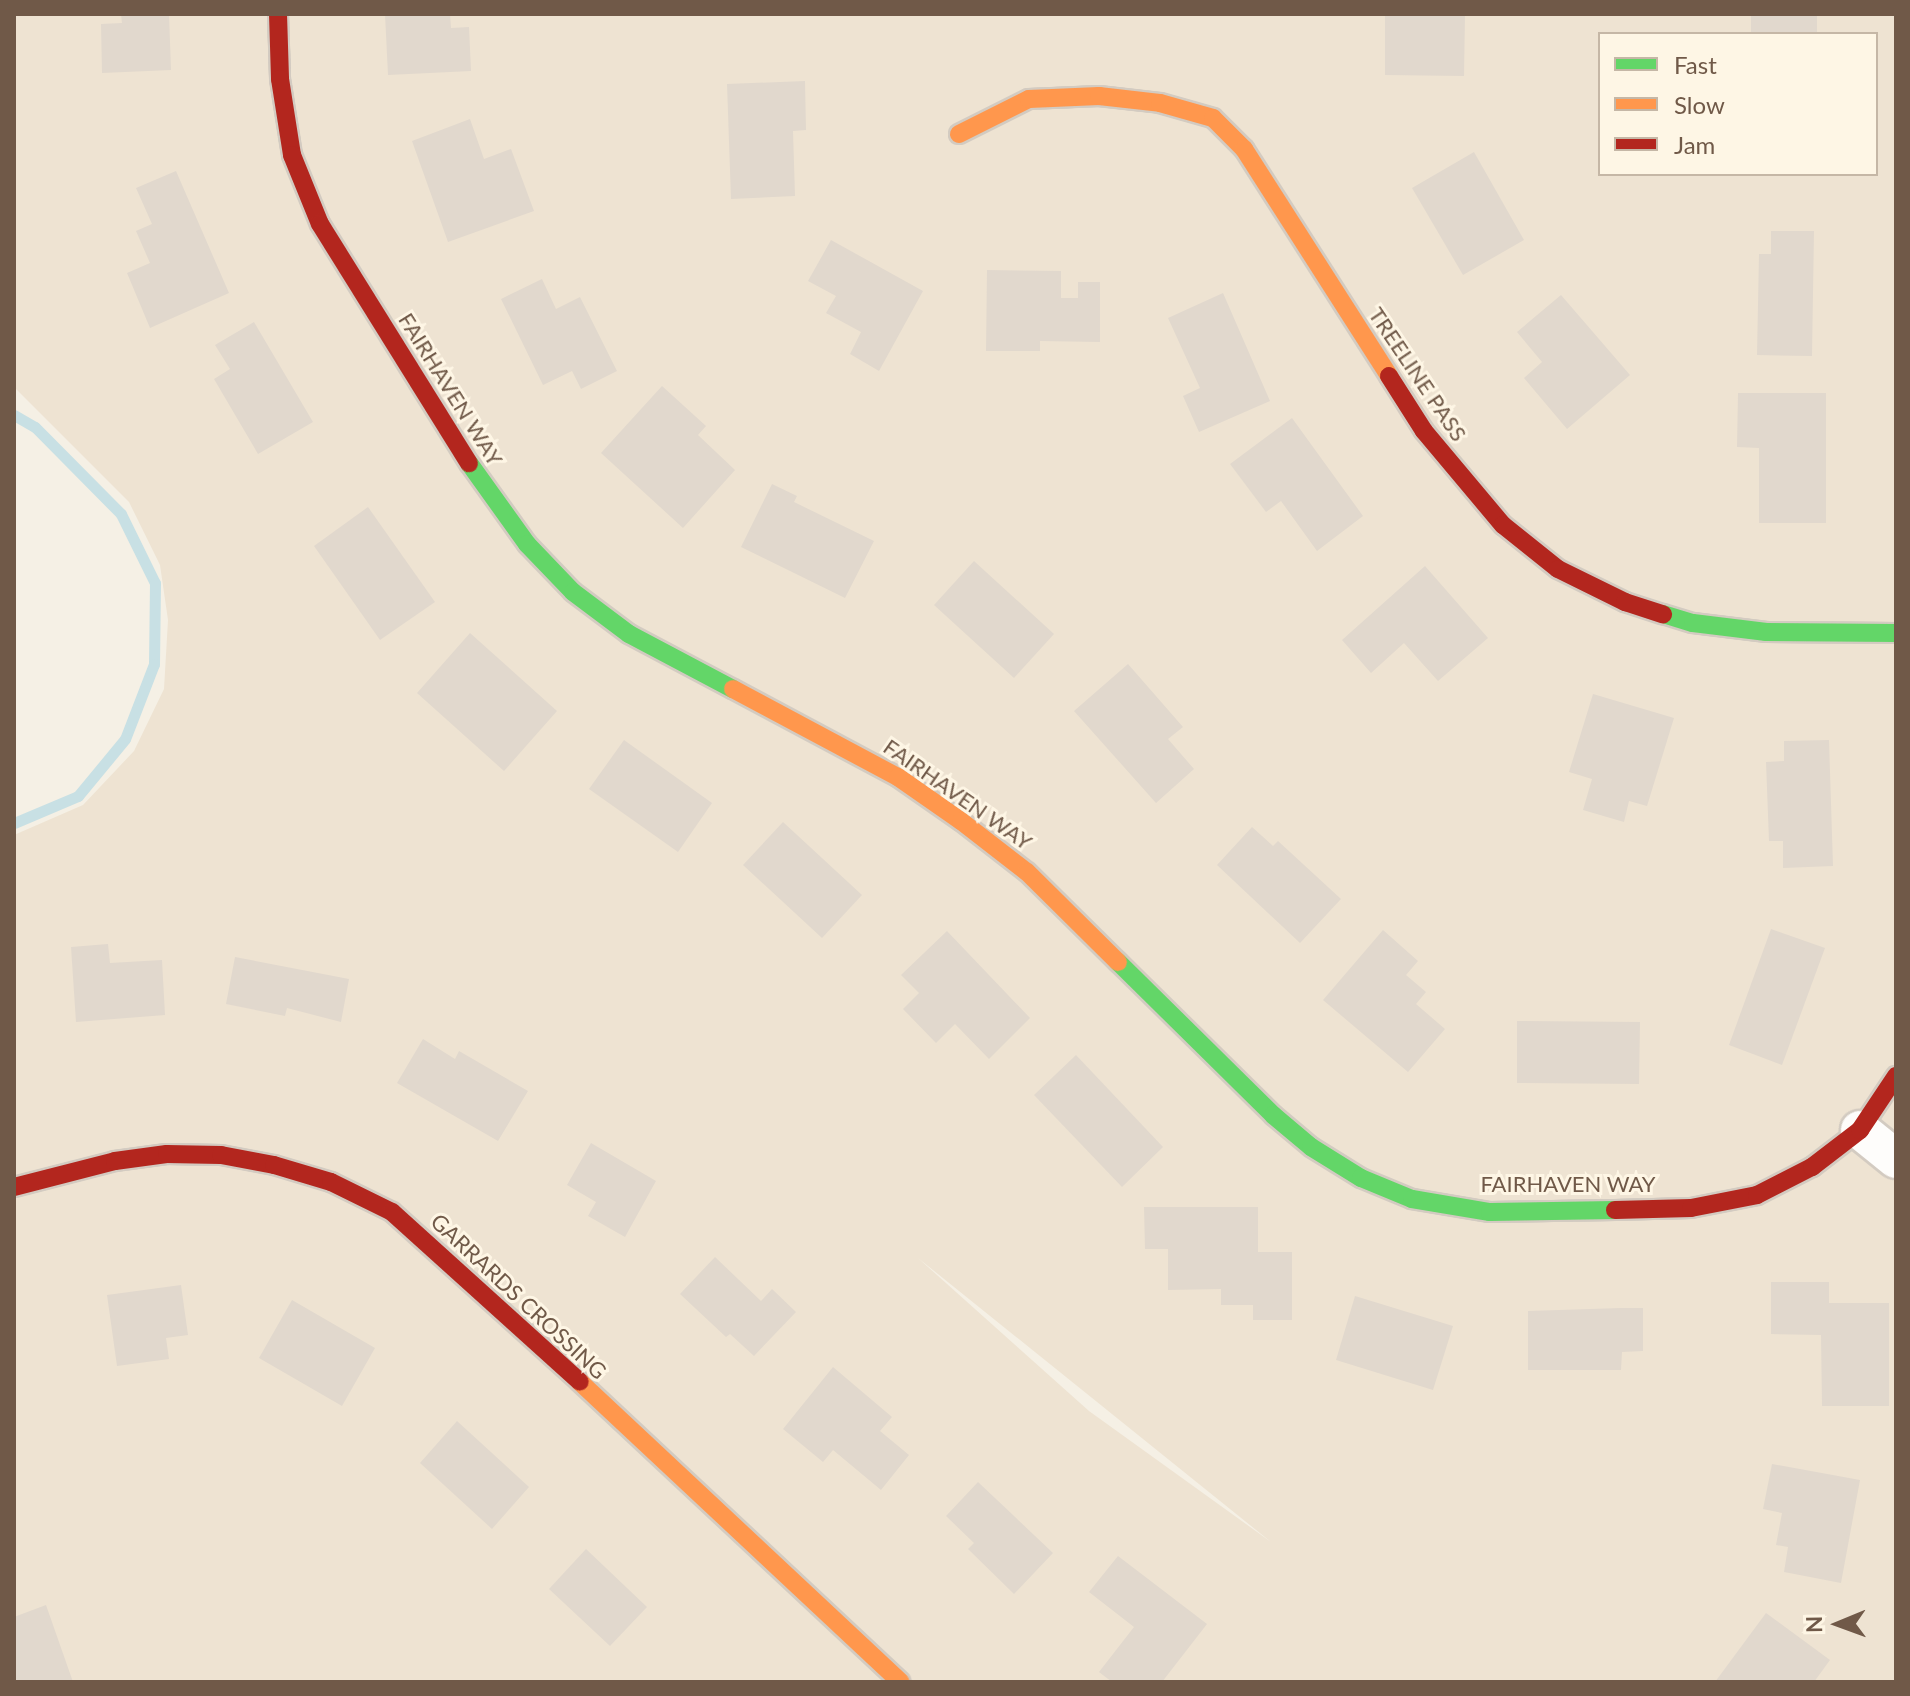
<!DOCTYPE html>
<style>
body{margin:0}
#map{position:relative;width:1910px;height:1696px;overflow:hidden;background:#f5f0e5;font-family:Lato,sans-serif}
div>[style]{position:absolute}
.residential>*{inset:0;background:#eee3d2}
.stream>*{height:11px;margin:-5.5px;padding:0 5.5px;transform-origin:5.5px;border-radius:5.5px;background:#c8e0e4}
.building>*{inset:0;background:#e1d8cd}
.roads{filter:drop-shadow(2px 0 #d3cbc1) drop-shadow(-2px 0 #d3cbc1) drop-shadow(0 2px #d3cbc1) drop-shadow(0 -2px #d3cbc1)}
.street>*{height:38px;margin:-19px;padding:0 19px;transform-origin:19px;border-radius:19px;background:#fefdfb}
.fast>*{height:18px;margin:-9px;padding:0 9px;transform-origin:9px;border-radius:9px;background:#63d668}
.slow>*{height:18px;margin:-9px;padding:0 9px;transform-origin:9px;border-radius:9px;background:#ff974d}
.jam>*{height:18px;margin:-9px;padding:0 9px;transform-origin:9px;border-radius:9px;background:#b3261e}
span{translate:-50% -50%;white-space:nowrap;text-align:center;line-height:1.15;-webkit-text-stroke:6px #fef6e5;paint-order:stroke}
.street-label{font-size:22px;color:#705948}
.frame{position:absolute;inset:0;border:16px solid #705948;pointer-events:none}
.legend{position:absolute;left:1598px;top:32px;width:280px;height:144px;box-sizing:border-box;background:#fef6e5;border:2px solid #c5b7a6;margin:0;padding:10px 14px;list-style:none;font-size:24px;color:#705948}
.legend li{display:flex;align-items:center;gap:16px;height:40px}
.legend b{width:40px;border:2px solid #c5b7a6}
.north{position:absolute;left:1798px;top:1584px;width:80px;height:80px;-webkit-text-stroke:6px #fef6e5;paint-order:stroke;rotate:269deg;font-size:22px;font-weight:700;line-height:32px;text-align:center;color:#705948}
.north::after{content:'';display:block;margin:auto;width:28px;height:36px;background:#705948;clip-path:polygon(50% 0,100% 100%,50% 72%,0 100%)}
</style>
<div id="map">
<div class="residential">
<div style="clip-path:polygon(evenodd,14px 14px,1896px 14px,1896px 1682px,14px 1682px,14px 835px,83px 805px,134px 751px,164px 689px,168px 620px,160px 565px,129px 502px,14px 387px,14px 14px,1600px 34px,1876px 34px,1876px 174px,1600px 174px,1600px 34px,14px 14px,918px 1258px,1271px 1542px,1089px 1411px,918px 1258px)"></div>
</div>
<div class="stream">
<div style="left:14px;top:415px;width:24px;rotate:30deg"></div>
<div style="left:35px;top:427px;width:122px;rotate:45.3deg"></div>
<div style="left:121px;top:514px;width:77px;rotate:63.8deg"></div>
<div style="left:155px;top:583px;width:81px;rotate:90.7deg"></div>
<div style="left:154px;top:664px;width:80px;rotate:111.1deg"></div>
<div style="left:125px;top:739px;width:74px;rotate:129.5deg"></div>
<div style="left:78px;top:796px;width:69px;rotate:157.1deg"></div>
</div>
<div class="building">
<div style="clip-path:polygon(121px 14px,169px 14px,171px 70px,102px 73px,101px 24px,122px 23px)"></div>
<div style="clip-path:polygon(385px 14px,450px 14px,451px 28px,469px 27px,471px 71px,388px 75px)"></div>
<div style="clip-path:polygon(1385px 14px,1465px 14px,1464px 76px,1385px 75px)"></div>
<div style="clip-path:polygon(1751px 14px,1817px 15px,1817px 34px,1751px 34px)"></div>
<div style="clip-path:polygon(805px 81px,806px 130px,793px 131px,795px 196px,731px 199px,727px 84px)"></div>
<div style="clip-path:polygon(470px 119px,484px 159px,511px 149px,534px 211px,448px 242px,412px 141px)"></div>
<div style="clip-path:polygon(1474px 152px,1524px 240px,1463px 275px,1412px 188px)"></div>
<div style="clip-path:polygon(176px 171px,229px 293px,150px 328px,127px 273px,150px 263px,136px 231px,152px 224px,136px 188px)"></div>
<div style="clip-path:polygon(1771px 231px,1814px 231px,1812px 356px,1757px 355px,1759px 254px,1771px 254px)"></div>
<div style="clip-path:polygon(831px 240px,923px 291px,879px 371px,850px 354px,861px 332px,826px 313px,836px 296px,808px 281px)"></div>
<div style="clip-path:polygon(987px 270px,1061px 271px,1061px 298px,1078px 298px,1078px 282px,1100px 282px,1100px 342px,1040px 341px,1040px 351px,986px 351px)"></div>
<div style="clip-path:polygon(542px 279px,556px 309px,580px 297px,617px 371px,581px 389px,572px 371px,543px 385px,501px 299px)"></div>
<div style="clip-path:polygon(1223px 293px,1270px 401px,1199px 432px,1183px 396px,1200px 388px,1168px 318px)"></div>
<div style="clip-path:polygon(1561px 295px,1630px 375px,1567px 429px,1524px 378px,1542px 362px,1517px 332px)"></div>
<div style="clip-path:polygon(254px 322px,313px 422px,258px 454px,214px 379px,230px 369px,215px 345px)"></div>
<div style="clip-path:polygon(662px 386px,706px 426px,698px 435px,735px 470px,683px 528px,601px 453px)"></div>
<div style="clip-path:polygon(1738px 393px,1826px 393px,1826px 523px,1759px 523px,1759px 448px,1737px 447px)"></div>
<div style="clip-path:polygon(1292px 418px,1363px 516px,1317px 551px,1281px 501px,1266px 512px,1230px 464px)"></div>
<div style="clip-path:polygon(772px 484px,797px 496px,794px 502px,874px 541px,845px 598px,741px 547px)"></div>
<div style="clip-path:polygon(368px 507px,435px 602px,380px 640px,314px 546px)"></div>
<div style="clip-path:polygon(974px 561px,1054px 634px,1014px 678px,934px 605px)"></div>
<div style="clip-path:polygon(1425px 566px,1488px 638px,1438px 681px,1404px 643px,1371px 673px,1342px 640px)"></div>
<div style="clip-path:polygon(470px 633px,557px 711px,504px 771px,417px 693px)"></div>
<div style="clip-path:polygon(1128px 664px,1183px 727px,1168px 739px,1194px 769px,1156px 803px,1074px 711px)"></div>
<div style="clip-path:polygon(1593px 694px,1674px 718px,1647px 806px,1629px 801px,1624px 822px,1583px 810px,1592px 779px,1569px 772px)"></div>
<div style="clip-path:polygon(624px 740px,712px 803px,678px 852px,589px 789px)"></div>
<div style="clip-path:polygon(1829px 740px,1833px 866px,1783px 868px,1783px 841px,1769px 841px,1766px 762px,1784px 761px,1784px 741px)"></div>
<div style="clip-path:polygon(783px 822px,862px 895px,822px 938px,743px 865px)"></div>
<div style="clip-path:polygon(1252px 827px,1273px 846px,1278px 841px,1341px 899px,1300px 943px,1217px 865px)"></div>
<div style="clip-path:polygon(1771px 929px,1825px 948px,1782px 1065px,1729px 1045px)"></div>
<div style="clip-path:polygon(1383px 930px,1418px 961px,1406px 975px,1426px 992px,1416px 1004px,1445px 1029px,1408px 1072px,1323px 1000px)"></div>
<div style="clip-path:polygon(947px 931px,1030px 1018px,989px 1059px,955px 1024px,936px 1043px,903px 1009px,919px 993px,901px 975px)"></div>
<div style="clip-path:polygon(108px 944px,110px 963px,162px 960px,165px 1015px,76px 1022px,71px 947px)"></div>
<div style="clip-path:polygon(235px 957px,349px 979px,341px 1022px,287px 1008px,285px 1016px,226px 1004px)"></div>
<div style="clip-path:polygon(1517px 1021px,1640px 1022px,1639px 1084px,1517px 1083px)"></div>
<div style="clip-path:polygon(423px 1039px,455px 1059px,459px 1051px,528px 1091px,498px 1141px,397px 1083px)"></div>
<div style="clip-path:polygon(1076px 1055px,1163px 1147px,1122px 1187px,1034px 1095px)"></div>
<div style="clip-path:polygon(591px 1143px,656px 1181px,625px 1237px,588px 1216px,596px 1202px,567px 1185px)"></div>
<div style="clip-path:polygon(1144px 1207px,1258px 1207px,1258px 1252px,1292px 1252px,1292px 1320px,1253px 1320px,1253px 1305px,1221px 1305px,1221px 1289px,1168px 1290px,1168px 1249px,1145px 1249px)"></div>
<div style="clip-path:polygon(715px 1257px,761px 1301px,772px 1289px,796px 1312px,754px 1356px,730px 1334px,726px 1337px,680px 1294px)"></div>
<div style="clip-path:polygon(1771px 1282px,1829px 1282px,1829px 1303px,1889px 1303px,1889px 1406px,1822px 1406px,1821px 1335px,1771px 1334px)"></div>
<div style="clip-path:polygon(181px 1285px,188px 1335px,166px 1338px,169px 1359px,117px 1366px,107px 1295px)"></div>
<div style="clip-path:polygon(1355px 1296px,1453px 1326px,1433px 1390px,1336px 1360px)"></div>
<div style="clip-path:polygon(292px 1300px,375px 1348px,342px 1406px,259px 1358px)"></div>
<div style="clip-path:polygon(1621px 1308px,1643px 1308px,1643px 1351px,1622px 1352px,1621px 1370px,1528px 1370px,1528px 1311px)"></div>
<div style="clip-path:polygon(833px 1367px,892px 1417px,880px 1431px,909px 1455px,881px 1490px,833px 1450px,823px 1462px,783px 1429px)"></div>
<div style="clip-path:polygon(457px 1421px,529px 1487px,492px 1529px,420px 1463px)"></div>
<div style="clip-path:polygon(1772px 1464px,1860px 1480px,1841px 1583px,1784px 1572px,1788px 1547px,1776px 1545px,1782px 1513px,1763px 1509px)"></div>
<div style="clip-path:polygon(978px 1482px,1053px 1553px,1014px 1594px,968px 1549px,974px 1543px,946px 1516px)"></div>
<div style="clip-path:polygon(586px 1549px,647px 1607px,610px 1646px,549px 1589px)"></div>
<div style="clip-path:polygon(1118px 1556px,1207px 1624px,1162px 1682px,1112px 1682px,1099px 1672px,1134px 1627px,1089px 1592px)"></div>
<div style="clip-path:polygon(46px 1605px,73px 1682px,17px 1682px,14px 1672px,14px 1617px)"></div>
<div style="clip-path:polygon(1766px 1613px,1830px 1660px,1814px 1682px,1715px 1682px)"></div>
</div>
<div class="roads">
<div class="street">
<div style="left:1860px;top:1130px;width:46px;rotate:38.9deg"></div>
</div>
<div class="fast">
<div style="left:469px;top:463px;width:100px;rotate:54.4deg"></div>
<div style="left:527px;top:544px;width:66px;rotate:46.2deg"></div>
<div style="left:573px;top:592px;width:70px;rotate:36.9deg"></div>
<div style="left:629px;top:634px;width:118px;rotate:27.9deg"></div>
<div style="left:1663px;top:614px;width:31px;rotate:17deg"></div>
<div style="left:1693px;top:623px;width:74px;rotate:7deg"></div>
<div style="left:1766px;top:632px;width:130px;rotate:0.4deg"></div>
<div style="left:1118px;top:962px;width:218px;rotate:44.6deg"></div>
<div style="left:1273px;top:1115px;width:50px;rotate:40.1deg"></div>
<div style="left:1311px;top:1147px;width:59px;rotate:31.8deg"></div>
<div style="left:1361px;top:1178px;width:55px;rotate:22.4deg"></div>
<div style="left:1412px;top:1199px;width:79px;rotate:9.5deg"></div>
<div style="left:1490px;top:1212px;width:125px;rotate:-0.9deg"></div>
</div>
<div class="slow">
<div style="left:959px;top:134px;width:78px;rotate:-26.6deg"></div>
<div style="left:1029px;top:99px;width:70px;rotate:-2.5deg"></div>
<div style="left:1099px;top:96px;width:61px;rotate:6.5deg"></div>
<div style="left:1160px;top:103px;width:55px;rotate:15.8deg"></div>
<div style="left:1213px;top:118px;width:44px;rotate:45deg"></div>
<div style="left:1244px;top:149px;width:269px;rotate:57.4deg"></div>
<div style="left:733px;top:689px;width:187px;rotate:28.1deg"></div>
<div style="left:898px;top:777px;width:77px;rotate:34.9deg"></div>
<div style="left:961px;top:821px;width:83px;rotate:37.7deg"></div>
<div style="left:1027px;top:872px;width:128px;rotate:44.7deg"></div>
<div style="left:580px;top:1382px;width:439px;rotate:43.1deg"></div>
</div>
<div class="jam">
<div style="left:278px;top:14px;width:65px;rotate:88.2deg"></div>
<div style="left:280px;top:79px;width:77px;rotate:81deg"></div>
<div style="left:292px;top:155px;width:74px;rotate:67.9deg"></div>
<div style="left:320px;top:224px;width:282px;rotate:58.1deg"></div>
<div style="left:1389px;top:376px;width:65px;rotate:57.5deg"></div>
<div style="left:1424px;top:431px;width:123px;rotate:50deg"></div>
<div style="left:1503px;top:525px;width:70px;rotate:38.7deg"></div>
<div style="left:1558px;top:569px;width:75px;rotate:26.2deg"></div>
<div style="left:1625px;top:602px;width:40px;rotate:18deg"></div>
<div style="left:14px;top:1187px;width:104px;rotate:-14.4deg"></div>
<div style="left:115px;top:1161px;width:52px;rotate:-7.7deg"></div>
<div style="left:167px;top:1154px;width:54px;rotate:1.1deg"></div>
<div style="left:221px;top:1155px;width:54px;rotate:10.7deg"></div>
<div style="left:274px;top:1165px;width:59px;rotate:16.6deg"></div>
<div style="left:331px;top:1182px;width:68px;rotate:26.2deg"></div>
<div style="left:392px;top:1212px;width:253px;rotate:42.1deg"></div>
<div style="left:1615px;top:1210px;width:76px;rotate:-1.5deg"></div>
<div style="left:1691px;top:1208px;width:67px;rotate:-11.1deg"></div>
<div style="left:1757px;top:1195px;width:62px;rotate:-27deg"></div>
<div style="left:1812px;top:1167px;width:61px;rotate:-37.6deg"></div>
<div style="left:1860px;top:1130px;width:65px;rotate:-56.3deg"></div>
</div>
</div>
<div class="street-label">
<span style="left:1418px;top:374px;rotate:56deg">TREELINE PASS</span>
<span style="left:451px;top:389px;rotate:58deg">FAIRHAVEN WAY</span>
<span style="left:958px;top:794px;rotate:35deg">FAIRHAVEN WAY</span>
<span style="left:1568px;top:1184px">FAIRHAVEN WAY</span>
<span style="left:519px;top:1296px;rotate:43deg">GARRARDS CROSSING</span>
</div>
<div class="frame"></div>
<ul class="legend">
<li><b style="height:10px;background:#63d668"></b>Fast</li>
<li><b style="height:10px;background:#ff974d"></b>Slow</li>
<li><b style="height:10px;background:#b3261e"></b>Jam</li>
</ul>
<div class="north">N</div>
</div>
